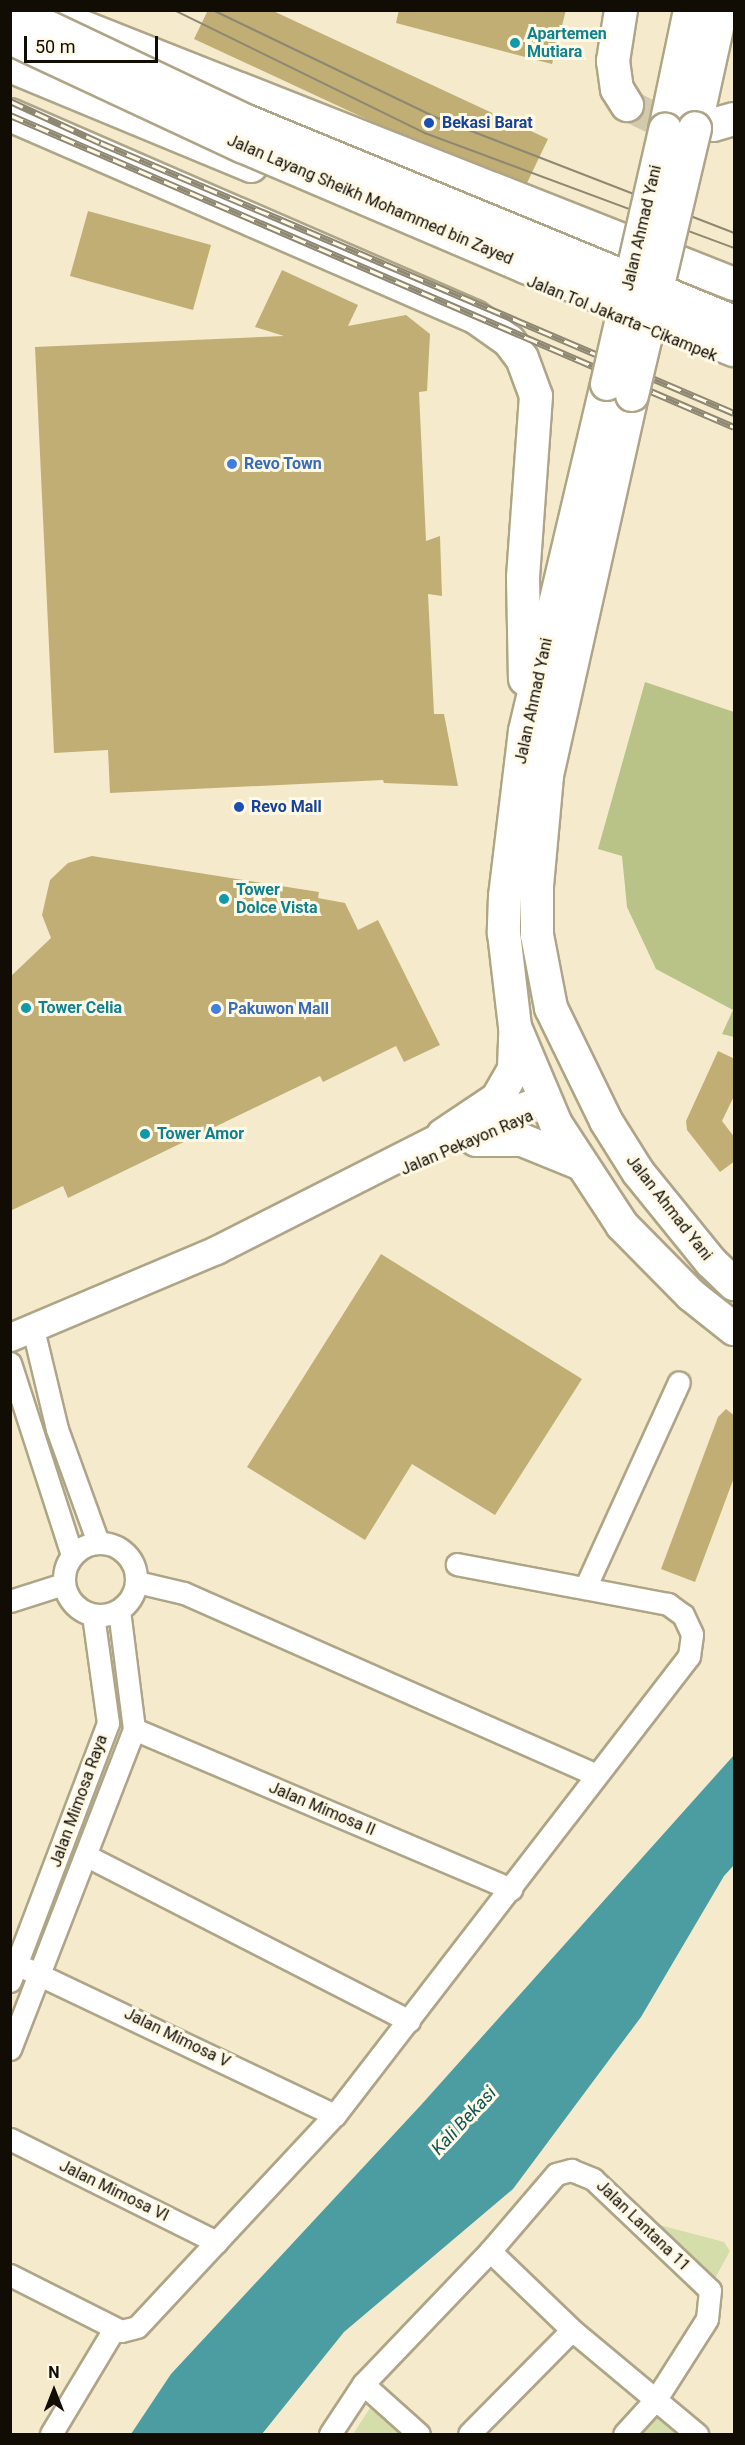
<!DOCTYPE html>
<meta charset="utf-8">
<style>
body{margin:0}
#map{position:relative;width:745px;height:2445px;overflow:hidden;background:#f5ebcc;font-family:Roboto,sans-serif}
div>[style]{position:absolute}
.green>*{inset:0;background:#d5ddab}
.forest>*{inset:0;background:#b9c287}
.water>*{inset:0;background:#4c9da1}
.building>*{inset:0;background:#c0ae74}
.highway-tunnel>*{height:32px;margin-top:-16px;transform-origin:0;background:repeating-linear-gradient(90deg,#d3caae 0 32px,transparent 0 48px)}
.roads{filter:drop-shadow(2px 0 #aea587) drop-shadow(-2px 0 #aea587) drop-shadow(0 2px #aea587) drop-shadow(0 -2px #aea587)}
.minor>*{height:21px;margin:-10.5px;padding:0 10.5px;transform-origin:10.5px;border-radius:10.5px;background:#fff}
.minor>.ring{margin:-10.5px;padding:0;box-sizing:content-box;background:none;border:21px solid #fff;border-radius:50%}
.major>*{height:27px;margin:-13.5px;padding:0 13.5px;transform-origin:13.5px;border-radius:13.5px;background:#fff}
.highway>*{height:32px;margin:-16px;padding:0 16px;transform-origin:16px;border-radius:16px;background:#fff}
.tram>*{height:1.5px;margin:-0.75px;padding:0 0.75px;transform-origin:0.75px;border-radius:0.75px;background:#8e8772}
.rail>*{height:7px;margin-top:-3.5px;transform-origin:0;background:repeating-linear-gradient(90deg,#fff9e6 0 14px,#8e8772 0 28px);box-sizing:border-box;border-block:2px solid #8e8772}
.bridges{filter:drop-shadow(2px 0 #aea587) drop-shadow(-2px 0 #aea587) drop-shadow(0 2px #aea587) drop-shadow(0 -2px #aea587)}
.highway-bridge>*{height:32px;margin:-16px;padding:0 16px;transform-origin:16px;border-radius:16px;background:#fff}
.dots>*{width:16px;height:16px;translate:-50% -50%;box-sizing:border-box;border:3px solid #fff9e6;border-radius:50%}
span{translate:-50% -50%;white-space:nowrap;text-align:center;line-height:1.15;-webkit-text-stroke:6px #fff9e6;paint-order:stroke}
.culture-label{font-size:16px;color:#0d838f;font-weight:700}
.left{translate:0 -50%;text-align:left}
.transit-label{font-size:16px;color:#164399;font-weight:700}
.street-label{font-size:16px;color:#110d04}
.shop-label{font-size:16px;color:#366cbe;font-weight:700}
.water-label{font-size:18px;color:#0d5558;font-style:italic}
.frame{position:absolute;inset:0;border:12px solid #110d04;pointer-events:none}
.north{position:absolute;left:24px;top:2361px;width:60px;height:60px;-webkit-text-stroke:4px #fff9e6;paint-order:stroke;rotate:0deg;font-size:16px;font-weight:700;line-height:24px;text-align:center;color:#110d04}
.north::after{content:'';display:block;margin:auto;width:21px;height:27px;background:#110d04;clip-path:polygon(50% 0,100% 100%,50% 72%,0 100%)}
.scale{position:absolute;left:24px;top:36px;width:134px;height:27px;box-sizing:border-box;border:3px solid #110d04;border-top:0;padding-left:8px;font-size:18px;line-height:21px;white-space:nowrap;color:#110d04;-webkit-text-stroke:4px #fff9e6;paint-order:stroke}
</style>
<div id="map">
<div class="green">
<div style="clip-path:polygon(652px 2223px,724px 2242px,730px 2251px,714px 2280px)"></div>
<div style="clip-path:polygon(374px 2402px,409px 2434px,353px 2434px)"></div>
<div style="clip-path:polygon(659px 2415px,694px 2434px,639px 2434px,650px 2420px)"></div>
</div>
<div class="forest">
<div style="clip-path:polygon(645px 682px,734px 712px,734px 1037px,722px 1034px,733px 1010px,656px 969px,627px 907px,622px 856px,598px 849px)"></div>
</div>
<div class="water">
<div style="clip-path:polygon(734px 1755px,734px 1865px,724px 1876px,641px 2017px,513px 2189px,344px 2332px,262px 2434px,131px 2434px,171px 2374px,421px 2105px)"></div>
</div>
<div class="building">
<div style="clip-path:polygon(208px 10px,271px 10px,548px 139px,527px 183px,377px 124px,194px 39px)"></div>
<div style="clip-path:polygon(399px 10px,566px 10px,552px 64px,396px 23px)"></div>
<div style="clip-path:polygon(88px 211px,211px 245px,193px 310px,70px 276px)"></div>
<div style="clip-path:polygon(282px 270px,358px 305px,348px 326px,406px 315px,430px 334px,427px 391px,419px 392px,426px 541px,440px 536px,442px 596px,428px 594px,434px 714px,444px 714px,458px 786px,384px 783px,383px 780px,110px 793px,108px 750px,54px 753px,35px 347px,284px 336px,255px 327px)"></div>
<div style="clip-path:polygon(92px 856px,319px 892px,318px 898px,345px 903px,358px 930px,378px 920px,440px 1045px,404px 1062px,396px 1046px,323px 1082px,320px 1076px,68px 1198px,63px 1186px,10px 1211px,10px 977px,51px 938px,42px 915px,50px 880px,68px 863px)"></div>
<div style="clip-path:polygon(718px 1051px,735px 1059px,735px 1094px,722px 1121px,735px 1138px,735px 1161px,720px 1172px,687px 1130px,686px 1121px)"></div>
<div style="clip-path:polygon(381px 1254px,582px 1379px,495px 1515px,412px 1464px,365px 1540px,247px 1467px)"></div>
<div style="clip-path:polygon(726px 1409px,735px 1416px,735px 1475px,695px 1582px,661px 1569px,718px 1417px)"></div>
</div>
<div class="highway-tunnel">
<div style="left:627px;top:105px;width:34px;rotate:26deg"></div>
<div style="left:658px;top:120px;width:37px;rotate:11deg"></div>
</div>
<div class="roads">
<div class="minor">
<div style="left:33px;top:1329px;width:103px;rotate:76.5deg"></div>
<div style="left:57px;top:1429px;width:120px;rotate:70.1deg"></div>
<div style="left:10px;top:1363px;width:202px;rotate:72.1deg"></div>
<div class="ring" style="left:64px;top:1543px;width:51px;height:51px"></div>
<div style="left:137px;top:1582px;width:48px;rotate:13.2deg"></div>
<div style="left:184px;top:1593px;width:450px;rotate:23.8deg"></div>
<div style="left:585px;top:1588px;width:226px;rotate:-65.5deg"></div>
<div style="left:10px;top:1601px;width:56px;rotate:-17.8deg"></div>
<div style="left:134px;top:1729px;width:410px;rotate:23deg"></div>
<div style="left:87px;top:1856px;width:362px;rotate:27.1deg"></div>
<div style="left:27px;top:1969px;width:341px;rotate:25.4deg"></div>
<div style="left:10px;top:1981px;width:276px;rotate:-69.2deg"></div>
<div style="left:108px;top:1723px;width:109px;rotate:-97.9deg"></div>
<div style="left:10px;top:2049px;width:343px;rotate:-68.8deg"></div>
<div style="left:134px;top:1729px;width:119px;rotate:-97.2deg"></div>
<div style="left:10px;top:2139px;width:231px;rotate:26.5deg"></div>
<div style="left:490px;top:2251px;width:114px;rotate:43.9deg"></div>
<div style="left:572px;top:2330px;width:163px;rotate:39.8deg"></div>
<div style="left:10px;top:2275px;width:124px;rotate:26.8deg"></div>
<div style="left:121px;top:2331px;width:16px;rotate:-14deg"></div>
<div style="left:137px;top:2327px;width:290px;rotate:-47deg"></div>
<div style="left:335px;top:2115px;width:580px;rotate:-52.36deg"></div>
<div style="left:689px;top:1656px;width:22px;rotate:-82deg"></div>
<div style="left:692px;top:1634px;width:21px;rotate:-115deg"></div>
<div style="left:683px;top:1615px;width:19px;rotate:-144deg"></div>
<div style="left:668px;top:1604px;width:215px;rotate:-169.3deg"></div>
<div style="left:363px;top:2384px;width:75px;rotate:41.8deg"></div>
<div style="left:51px;top:2434px;width:122px;rotate:-59deg"></div>
<div style="left:330px;top:2434px;width:60px;rotate:-56.6deg"></div>
<div style="left:363px;top:2384px;width:184px;rotate:-46.3deg"></div>
<div style="left:490px;top:2251px;width:101px;rotate:-49.4deg"></div>
<div style="left:556px;top:2174px;width:16px;rotate:-15deg"></div>
<div style="left:571px;top:2170px;width:24px;rotate:22deg"></div>
<div style="left:593px;top:2179px;width:161px;rotate:43.5deg"></div>
<div style="left:710px;top:2290px;width:29px;rotate:96deg"></div>
<div style="left:707px;top:2319px;width:95px;rotate:122.5deg"></div>
<div style="left:656px;top:2399px;width:47px;rotate:132.4deg"></div>
<div style="left:469px;top:2434px;width:146px;rotate:-45.3deg"></div>
</div>
<div class="major">
<div style="left:10px;top:1337px;width:224px;rotate:-22.9deg"></div>
<div style="left:216px;top:1250px;width:254px;rotate:-26.9deg"></div>
<div style="left:443px;top:1135px;width:106px;rotate:-19.8deg"></div>
</div>
<div class="highway">
<div style="left:621px;top:10px;width:52px;rotate:98.9deg"></div>
<div style="left:613px;top:61px;width:28px;rotate:82deg"></div>
<div style="left:617px;top:89px;width:19px;rotate:58deg"></div>
<div style="left:55px;top:16px;width:730px;rotate:21.54deg"></div>
<div style="left:10px;top:66px;width:261px;rotate:22.5deg"></div>
<div style="left:10px;top:115px;width:507px;rotate:23.48deg"></div>
<div style="left:475px;top:317px;width:42px;rotate:35.2deg"></div>
<div style="left:509px;top:341px;width:21px;rotate:53deg"></div>
<div style="left:522px;top:358px;width:40px;rotate:69.8deg"></div>
<div style="left:536px;top:396px;width:181px;rotate:94.1deg"></div>
<div style="left:523px;top:577px;width:102px;rotate:88.9deg"></div>
<div style="left:713px;top:125px;width:22px;rotate:-16deg"></div>
<div style="left:695px;top:128px;width:121px;rotate:-77.6deg"></div>
<div style="left:665px;top:130px;width:123px;rotate:-78.2deg"></div>
<div style="left:607px;top:384px;width:357px;rotate:103.3deg"></div>
<div style="left:525px;top:731px;width:166px;rotate:96.9deg"></div>
<div style="left:505px;top:896px;width:37px;rotate:92deg"></div>
<div style="left:504px;top:933px;width:95px;rotate:83.3deg"></div>
<div style="left:515px;top:1027px;width:105px;rotate:67.1deg"></div>
<div style="left:556px;top:1124px;width:121px;rotate:56.8deg"></div>
<div style="left:622px;top:1225px;width:98px;rotate:45.4deg"></div>
<div style="left:691px;top:1295px;width:55px;rotate:38.3deg"></div>
<div style="left:632px;top:395px;width:390px;rotate:102.6deg"></div>
<div style="left:547px;top:776px;width:110px;rotate:95.2deg"></div>
<div style="left:537px;top:886px;width:49px;rotate:90deg"></div>
<div style="left:537px;top:935px;width:74px;rotate:79.1deg"></div>
<div style="left:551px;top:1008px;width:126px;rotate:64deg"></div>
<div style="left:606px;top:1121px;width:60px;rotate:57.9deg"></div>
<div style="left:638px;top:1172px;width:116px;rotate:51deg"></div>
<div style="left:711px;top:1262px;width:32px;rotate:44deg"></div>
<div style="left:443px;top:1135px;width:65px;rotate:-33.7deg"></div>
<div style="left:497px;top:1099px;width:34px;rotate:-60deg"></div>
<div style="left:514px;top:1069px;width:35px;rotate:-88deg"></div>
<div style="left:476px;top:1140px;width:46px"></div>
<div style="left:522px;top:1140px;width:61px;rotate:22deg"></div>
</div>
</div>
<div class="tram">
<div style="left:174px;top:10px;width:280px;rotate:26.1deg"></div>
<div style="left:425px;top:133px;width:330px;rotate:20.4deg"></div>
<div style="left:213px;top:10px;width:244px;rotate:25.7deg"></div>
<div style="left:433px;top:116px;width:323px;rotate:21.2deg"></div>
</div>
<div class="rail">
<div style="left:10px;top:101px;width:100px;rotate:24.8deg"></div>
<div style="left:101px;top:143px;width:688px;rotate:23.1deg"></div>
<div style="left:10px;top:115px;width:788px;rotate:23.31deg"></div>
</div>
<div class="bridges">
<div class="highway-bridge">
<div style="left:12px;top:10px;width:259px;rotate:25.4deg"></div>
<div style="left:246px;top:121px;width:528px;rotate:22.39deg"></div>
<div style="left:10px;top:38px;width:256px;rotate:25deg"></div>
<div style="left:242px;top:146px;width:309px;rotate:23.1deg"></div>
<div style="left:526px;top:267px;width:224px;rotate:21.8deg"></div>
<div style="left:607px;top:384px;width:261px;rotate:-77.1deg"></div>
<div style="left:632px;top:395px;width:274px;rotate:-76.7deg"></div>
</div>
</div>
<div class="dots">
<div style="left:515px;top:43px;background:#0f9aa8"></div>
<div style="left:429px;top:123px;background:#1a4fb4"></div>
<div style="left:232px;top:464px;background:#3f7fe0"></div>
<div style="left:239px;top:807px;background:#1a4fb4"></div>
<div style="left:224px;top:899px;background:#0f9aa8"></div>
<div style="left:26px;top:1008px;background:#0f9aa8"></div>
<div style="left:216px;top:1009px;background:#3f7fe0"></div>
<div style="left:145px;top:1134px;background:#0f9aa8"></div>
</div>
<div class="culture-label">
<span class="left" style="left:527px;top:43px">Apartemen<br>Mutiara</span>
<span class="left" style="left:236px;top:899px">Tower<br>Dolce Vista</span>
<span class="left" style="left:38px;top:1008px">Tower Celia</span>
<span class="left" style="left:157px;top:1134px">Tower Amor</span>
</div>
<div class="transit-label">
<span class="left" style="left:442px;top:123px">Bekasi Barat</span>
<span class="left" style="left:251px;top:807px">Revo Mall</span>
</div>
<div class="street-label">
<span style="left:370px;top:200px;rotate:23deg">Jalan Layang Sheikh Mohammed bin Zayed</span>
<span style="left:642px;top:228px;rotate:-77deg">Jalan Ahmad Yani</span>
<span style="left:622px;top:319px;rotate:22deg">Jalan Tol Jakarta–Cikampek</span>
<span style="left:534px;top:701px;rotate:-78deg">Jalan Ahmad Yani</span>
<span style="left:467px;top:1143px;rotate:-23deg">Jalan Pekayon Raya</span>
<span style="left:669px;top:1208px;rotate:52deg">Jalan Ahmad Yani</span>
<span style="left:79px;top:1801px;rotate:-70deg">Jalan Mimosa Raya</span>
<span style="left:322px;top:1809px;rotate:23deg">Jalan Mimosa II</span>
<span style="left:177px;top:2038px;rotate:26deg">Jalan Mimosa V</span>
<span style="left:114px;top:2191px;rotate:26deg">Jalan Mimosa VI</span>
<span style="left:643px;top:2226px;rotate:44deg">Jalan Lantana 11</span>
</div>
<div class="shop-label">
<span class="left" style="left:244px;top:464px">Revo Town</span>
<span class="left" style="left:228px;top:1009px">Pakuwon Mall</span>
</div>
<div class="water-label">
<span style="left:464px;top:2121px;rotate:-47deg">Kali Bekasi</span>
</div>
<div class="frame"></div>
<div class="north">N</div>
<div class="scale">50 m</div>
</div>
